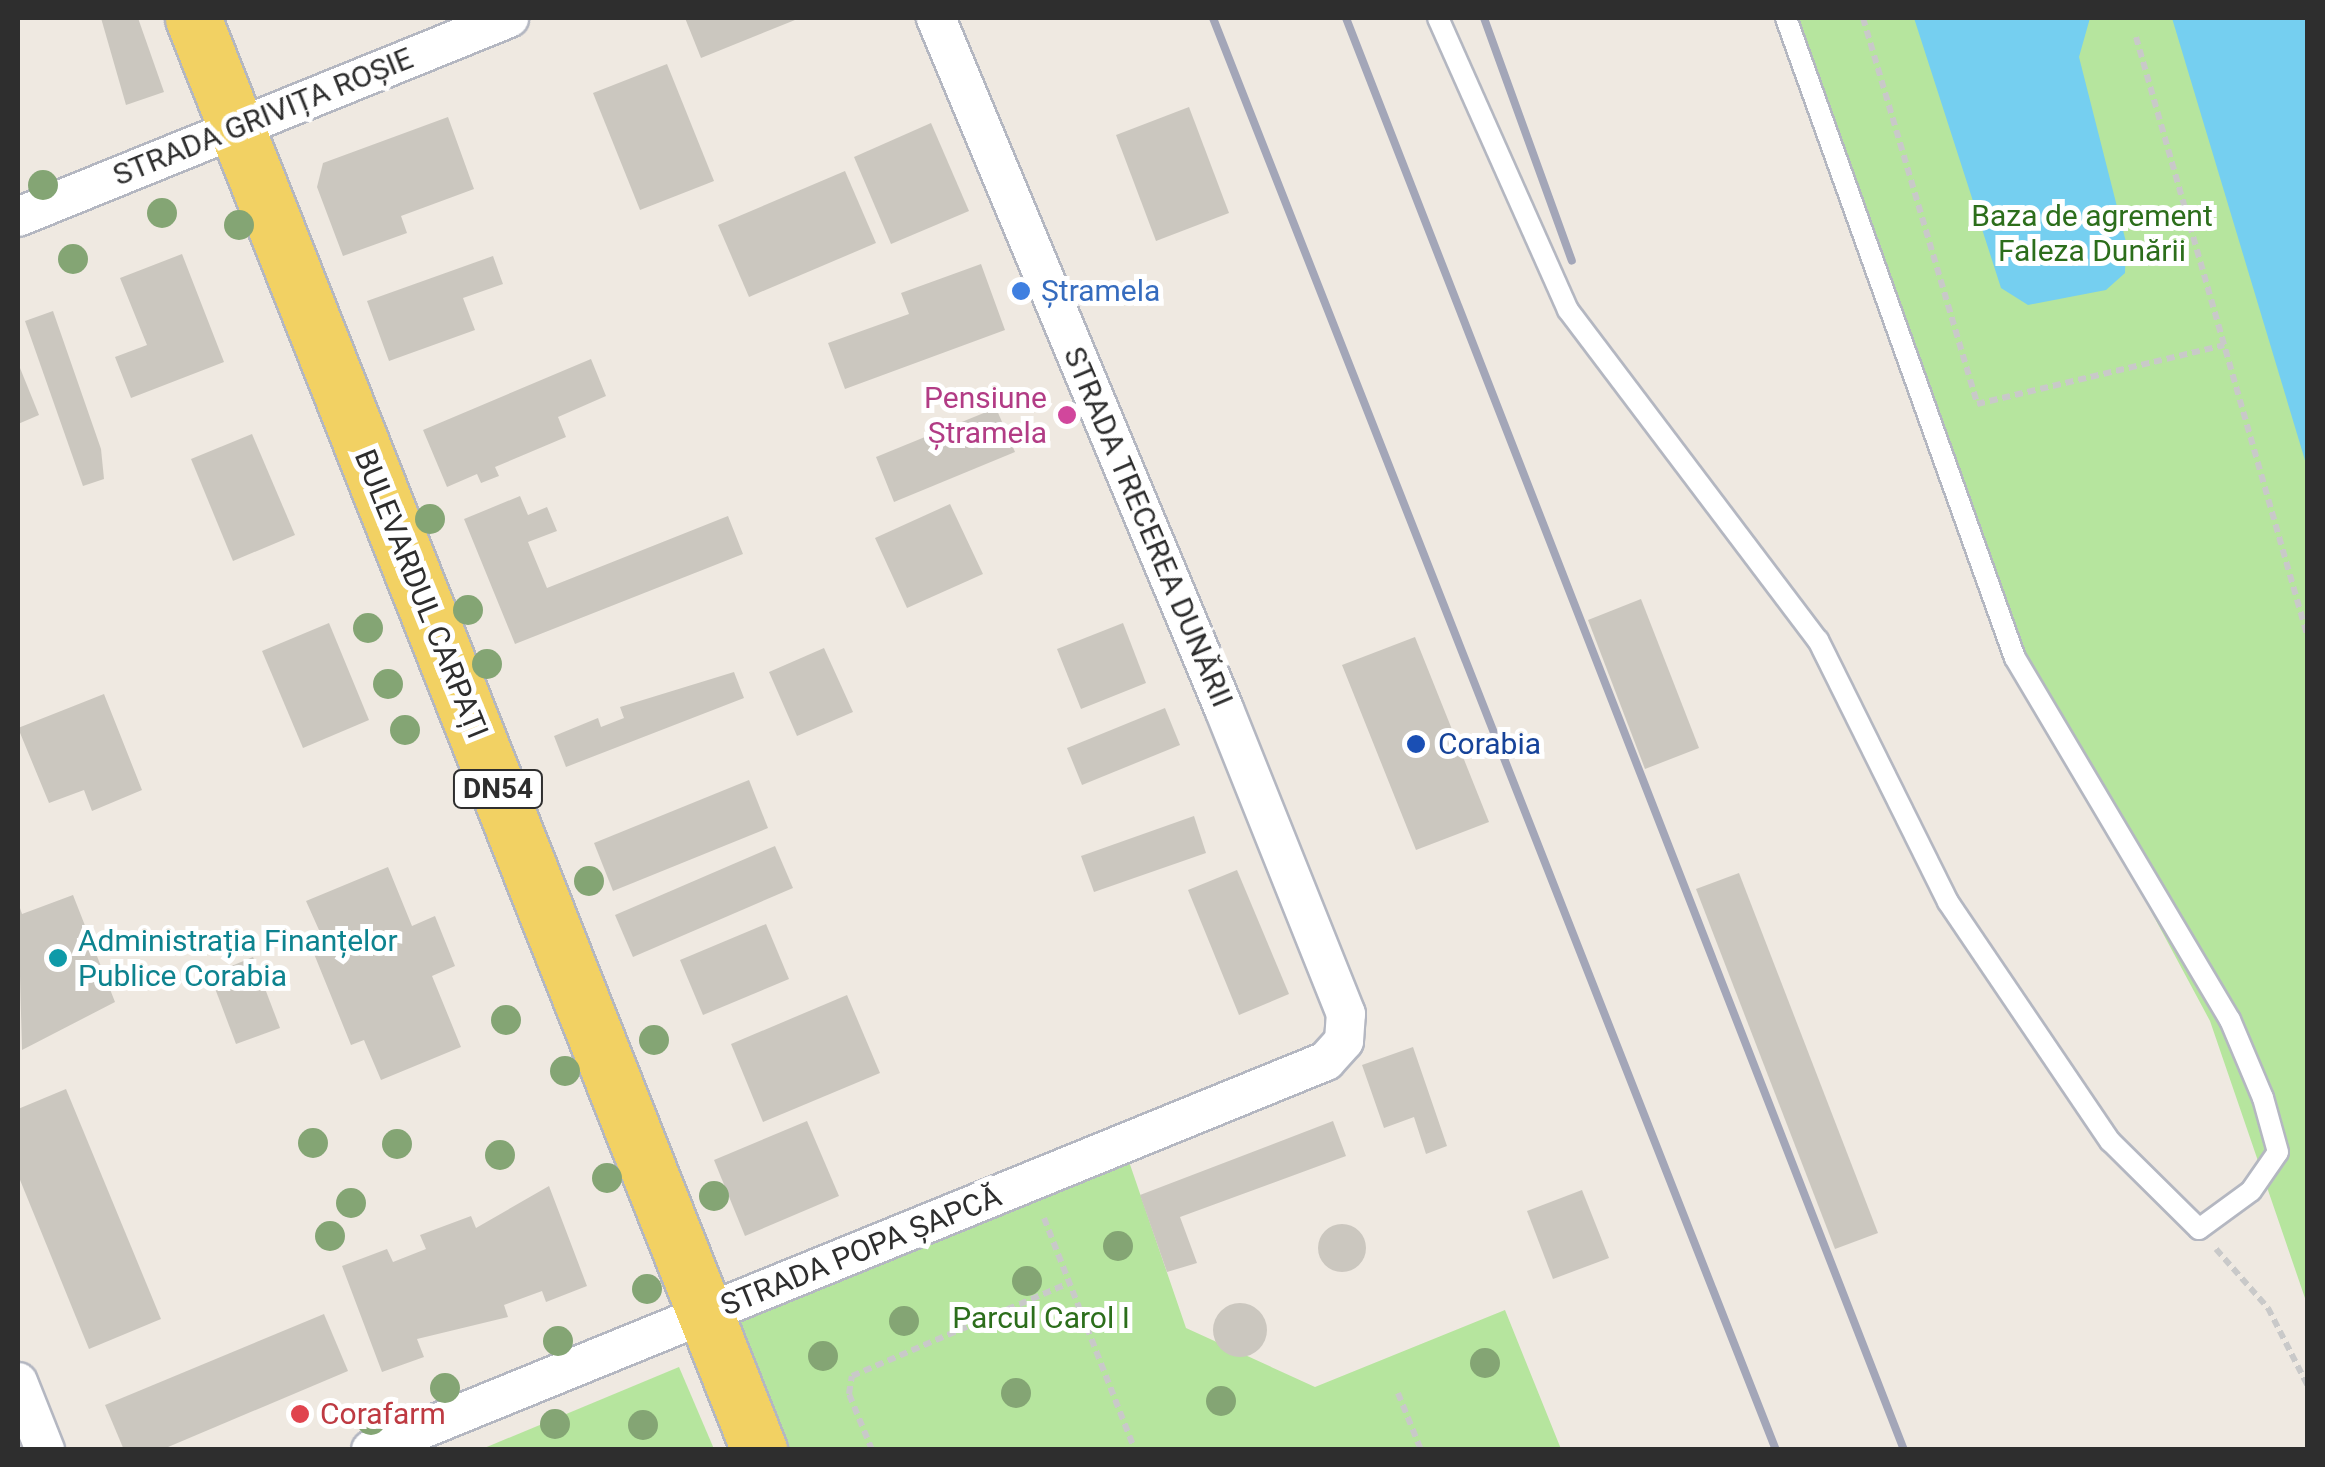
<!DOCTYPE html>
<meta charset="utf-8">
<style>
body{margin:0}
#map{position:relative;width:2325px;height:1467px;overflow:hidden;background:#efe9e1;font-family:Roboto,sans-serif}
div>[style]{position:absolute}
.green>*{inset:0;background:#b6e59e}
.water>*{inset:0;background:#75cff0}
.building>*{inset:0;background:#cbc7bf}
.round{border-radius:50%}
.path>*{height:6px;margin-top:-3px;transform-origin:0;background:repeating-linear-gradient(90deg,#c9c9c9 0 8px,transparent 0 13px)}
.roads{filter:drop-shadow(2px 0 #b4b7c1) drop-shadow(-2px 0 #b4b7c1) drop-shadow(0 2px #b4b7c1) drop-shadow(0 -2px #b4b7c1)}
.service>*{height:20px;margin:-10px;padding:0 10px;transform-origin:10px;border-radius:10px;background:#fff}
.minor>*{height:38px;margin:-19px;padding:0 19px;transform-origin:19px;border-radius:19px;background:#fff}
.primary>*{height:55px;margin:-27.5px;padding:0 27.5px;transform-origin:27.5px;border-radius:27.5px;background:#f2d163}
.rail>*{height:8px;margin:-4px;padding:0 4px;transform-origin:4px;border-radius:4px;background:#a3a6b8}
.trees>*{width:30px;height:30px;margin:-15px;border-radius:50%;background:#84a574}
.dots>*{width:28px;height:28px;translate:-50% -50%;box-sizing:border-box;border:5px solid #fff;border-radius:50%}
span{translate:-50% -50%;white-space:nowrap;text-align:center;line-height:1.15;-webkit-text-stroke:10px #fff;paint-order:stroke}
.shield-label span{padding:2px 8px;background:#fff;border:2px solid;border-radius:8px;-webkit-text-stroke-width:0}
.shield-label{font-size:28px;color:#2e2e2e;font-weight:700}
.street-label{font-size:30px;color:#2e2e2e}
.park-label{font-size:30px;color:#2c6e1b}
.shop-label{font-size:30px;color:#366cbe}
.left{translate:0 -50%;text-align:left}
.hotel-label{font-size:30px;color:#b23c85}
.right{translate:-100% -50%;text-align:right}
.transit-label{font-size:30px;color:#164399}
.culture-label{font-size:30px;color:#0d838f}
.health-label{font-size:30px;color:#be3a42}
.frame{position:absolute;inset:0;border:20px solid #2e2e2e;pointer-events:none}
</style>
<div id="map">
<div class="green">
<div style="clip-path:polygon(1786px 18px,2307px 18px,2307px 1304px,2210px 1021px,2015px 658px)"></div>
<div style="clip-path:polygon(1123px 1144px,1186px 1328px,1315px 1387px,1505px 1310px,1561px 1449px,759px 1449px,705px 1315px)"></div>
<div style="clip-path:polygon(679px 1367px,714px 1449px,482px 1449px)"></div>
</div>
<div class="water">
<div style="clip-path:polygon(1914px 18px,2090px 18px,2079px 57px,2126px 242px,2125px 273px,2106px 290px,2028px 305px,2001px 288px)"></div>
<div style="clip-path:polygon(2172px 18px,2307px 18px,2307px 467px)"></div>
</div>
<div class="building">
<div style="clip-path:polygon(101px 18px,138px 18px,164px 92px,126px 105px)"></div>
<div style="clip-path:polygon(685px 18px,800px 18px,701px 58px)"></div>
<div style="clip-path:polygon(667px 64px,714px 181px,640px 210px,593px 93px)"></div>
<div style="clip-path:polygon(1189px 107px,1229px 213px,1156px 241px,1116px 135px)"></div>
<div style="clip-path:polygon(448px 117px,474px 189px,401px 216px,407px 233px,343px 256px,317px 187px,323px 163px)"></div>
<div style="clip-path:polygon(931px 123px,969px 211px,891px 244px,854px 157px)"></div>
<div style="clip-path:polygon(845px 171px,876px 243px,749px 297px,718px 225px)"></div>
<div style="clip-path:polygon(182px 254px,224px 362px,131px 398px,115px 357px,147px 345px,120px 278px)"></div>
<div style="clip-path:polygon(493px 256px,503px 284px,463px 298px,475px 330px,389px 361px,367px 301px)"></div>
<div style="clip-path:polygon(981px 264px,1005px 330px,845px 389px,828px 343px,909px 314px,901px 293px)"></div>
<div style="clip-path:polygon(53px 311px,101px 449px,104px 479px,83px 486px,25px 321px)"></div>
<div style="clip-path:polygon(591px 359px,606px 396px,558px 417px,566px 437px,495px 467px,499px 476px,481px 483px,477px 474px,447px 487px,423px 430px)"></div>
<div style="clip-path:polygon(18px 363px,39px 415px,18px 424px)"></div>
<div style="clip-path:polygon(996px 408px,1015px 452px,894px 502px,876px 457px)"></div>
<div style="clip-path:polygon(252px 434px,295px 535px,233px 561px,191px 459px)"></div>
<div style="clip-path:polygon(520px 496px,528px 515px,547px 507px,557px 531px,528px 542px,547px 588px,728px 516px,743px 554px,515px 644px,464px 519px)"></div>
<div style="clip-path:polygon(950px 504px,983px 574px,907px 608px,875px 538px)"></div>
<div style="clip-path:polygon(1641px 599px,1699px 748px,1645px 769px,1588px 620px)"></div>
<div style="clip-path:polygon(329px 623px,369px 720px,303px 748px,262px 651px)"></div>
<div style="clip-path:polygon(1123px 623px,1146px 683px,1081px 709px,1057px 649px)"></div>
<div style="clip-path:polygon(1415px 637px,1489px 822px,1416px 850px,1342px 665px)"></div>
<div style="clip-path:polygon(824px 648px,853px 712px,797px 736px,769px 672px)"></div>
<div style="clip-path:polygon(734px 672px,744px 698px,566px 767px,554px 736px,598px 718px,601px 727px,624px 718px,620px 707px)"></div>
<div style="clip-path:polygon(104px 694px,142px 790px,92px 811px,84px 790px,49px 803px,18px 728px)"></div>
<div style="clip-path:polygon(1165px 708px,1180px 745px,1082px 785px,1067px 748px)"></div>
<div style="clip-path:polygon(749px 780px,768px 828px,613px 891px,594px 843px)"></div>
<div style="clip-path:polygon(1194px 816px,1206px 853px,1094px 892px,1081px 856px)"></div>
<div style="clip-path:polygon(775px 846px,793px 888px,633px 957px,615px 915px)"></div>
<div style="clip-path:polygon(388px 867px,412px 926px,435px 916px,455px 966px,432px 976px,461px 1047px,381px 1080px,364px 1040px,351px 1045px,310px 944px,323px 939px,306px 901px)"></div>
<div style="clip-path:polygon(1237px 870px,1289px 994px,1239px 1015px,1188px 890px)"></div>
<div style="clip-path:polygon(1739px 873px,1878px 1233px,1835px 1249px,1696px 889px)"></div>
<div style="clip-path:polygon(73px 895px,115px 1002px,22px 1050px,18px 902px,22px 914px)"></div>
<div style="clip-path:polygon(766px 924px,789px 979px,703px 1015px,680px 960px)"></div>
<div style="clip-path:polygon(253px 957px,280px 1028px,236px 1044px,210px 975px)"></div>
<div style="clip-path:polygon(847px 995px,880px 1073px,763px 1122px,731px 1044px)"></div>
<div style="clip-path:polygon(1413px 1047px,1447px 1146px,1426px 1154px,1414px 1117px,1384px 1128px,1362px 1065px)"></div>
<div style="clip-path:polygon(66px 1089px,161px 1319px,89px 1349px,18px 1175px,18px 1109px)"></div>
<div style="clip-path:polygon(807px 1121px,839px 1196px,745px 1236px,714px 1160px)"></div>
<div style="clip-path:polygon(1333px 1121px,1346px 1156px,1180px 1217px,1197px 1263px,1167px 1272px,1140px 1195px)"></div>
<div style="clip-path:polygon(549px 1186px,587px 1286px,546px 1302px,542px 1291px,504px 1305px,508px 1317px,417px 1339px,424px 1357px,382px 1372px,342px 1266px,387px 1249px,393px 1262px,426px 1249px,420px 1235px,471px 1216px,476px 1228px)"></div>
<div style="clip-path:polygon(1582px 1190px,1609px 1258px,1553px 1279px,1527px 1211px)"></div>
<div class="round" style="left:1318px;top:1224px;width:48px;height:48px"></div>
<div class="round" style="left:1213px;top:1303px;width:54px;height:54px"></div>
<div style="clip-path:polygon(324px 1314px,348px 1371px,161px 1450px,124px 1450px,105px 1405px)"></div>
</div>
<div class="path">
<div style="left:1863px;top:18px;width:402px;rotate:73.5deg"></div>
<div style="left:1977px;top:404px;width:254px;rotate:-13.4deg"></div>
<div style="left:2136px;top:37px;width:625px;rotate:74.03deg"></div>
<div style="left:1044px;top:1218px;width:249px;rotate:68.6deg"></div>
<div style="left:2216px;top:1249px;width:79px;rotate:48.6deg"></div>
<div style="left:2268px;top:1308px;width:88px;rotate:62.9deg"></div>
<div style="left:1398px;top:1393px;width:61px;rotate:68deg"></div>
<div style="left:872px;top:1450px;width:61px;rotate:-112.3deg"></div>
<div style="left:849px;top:1394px;width:18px;rotate:-81deg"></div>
<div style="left:852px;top:1376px;width:236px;rotate:-23.2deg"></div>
</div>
<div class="roads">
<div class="service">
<div style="left:1438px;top:18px;width:320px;rotate:66deg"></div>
<div style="left:1568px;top:310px;width:414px;rotate:52.9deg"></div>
<div style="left:1818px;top:640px;width:292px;rotate:63.6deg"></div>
<div style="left:1948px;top:902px;width:289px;rotate:55.9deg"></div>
<div style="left:2110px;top:1141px;width:125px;rotate:44.7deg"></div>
<div style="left:2199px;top:1229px;width:64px;rotate:-36.2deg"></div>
<div style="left:2251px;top:1191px;width:47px;rotate:-55.3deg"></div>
<div style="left:2278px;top:1152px;width:56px;rotate:-105.5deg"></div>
<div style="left:2263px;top:1098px;width:85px;rotate:-112.9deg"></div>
<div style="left:2230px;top:1020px;width:421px;rotate:-120.7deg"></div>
<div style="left:2015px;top:658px;width:680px;rotate:-109.69deg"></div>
</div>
<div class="minor">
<div style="left:18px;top:217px;width:530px;rotate:-22.06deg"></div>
<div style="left:18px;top:1382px;width:73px;rotate:68.3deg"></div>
<div style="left:371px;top:1450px;width:1031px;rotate:-22.16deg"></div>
<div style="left:1326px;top:1061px;width:27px;rotate:-48deg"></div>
<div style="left:1344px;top:1041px;width:27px;rotate:-86deg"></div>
<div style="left:1346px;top:1014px;width:328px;rotate:-111.8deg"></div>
<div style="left:1224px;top:709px;width:749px;rotate:-112.63deg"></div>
</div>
<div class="primary">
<div style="left:193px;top:18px;width:1540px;rotate:68.43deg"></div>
</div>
</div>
<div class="rail">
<div style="left:1213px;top:18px;width:1539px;rotate:68.54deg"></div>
<div style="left:1346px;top:18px;width:1537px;rotate:68.71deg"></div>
<div style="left:1484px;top:18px;width:258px;rotate:70.1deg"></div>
</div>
<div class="trees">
<div style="left:43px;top:185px"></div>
<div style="left:162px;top:213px"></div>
<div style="left:239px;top:225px"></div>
<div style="left:73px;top:259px"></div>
<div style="left:430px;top:519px"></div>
<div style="left:468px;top:610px"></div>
<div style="left:368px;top:628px"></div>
<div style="left:487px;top:664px"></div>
<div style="left:388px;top:684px"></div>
<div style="left:405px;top:730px"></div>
<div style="left:589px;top:881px"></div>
<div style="left:506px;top:1020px"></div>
<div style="left:654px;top:1040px"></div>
<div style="left:565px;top:1071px"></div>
<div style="left:313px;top:1143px"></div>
<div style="left:397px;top:1144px"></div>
<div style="left:500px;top:1155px"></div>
<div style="left:607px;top:1178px"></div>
<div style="left:714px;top:1196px"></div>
<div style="left:351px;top:1203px"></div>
<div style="left:330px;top:1236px"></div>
<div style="left:1118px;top:1246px"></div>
<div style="left:1027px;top:1281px"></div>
<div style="left:647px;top:1289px"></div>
<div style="left:904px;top:1321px"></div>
<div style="left:558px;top:1341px"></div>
<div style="left:823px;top:1356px"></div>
<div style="left:1485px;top:1363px"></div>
<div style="left:445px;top:1388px"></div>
<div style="left:1016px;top:1393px"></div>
<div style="left:1221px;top:1401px"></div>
<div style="left:371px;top:1420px"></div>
<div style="left:555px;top:1424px"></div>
<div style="left:643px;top:1425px"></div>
</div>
<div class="dots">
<div style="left:1021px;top:291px;background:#3f7fe0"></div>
<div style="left:1067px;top:415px;background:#d1479c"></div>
<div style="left:1416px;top:744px;background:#1a4fb4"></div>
<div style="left:58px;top:958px;background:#0f9aa8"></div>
<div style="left:300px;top:1414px;background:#e0444e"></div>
</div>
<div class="shield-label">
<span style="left:498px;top:789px">DN54</span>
</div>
<div class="street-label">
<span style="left:263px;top:117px;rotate:-22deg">STRADA GRIVIȚA ROȘIE</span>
<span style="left:1148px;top:527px;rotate:67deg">STRADA TRECEREA DUNĂRII</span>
<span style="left:421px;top:594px;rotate:68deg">BULEVARDUL CARPAȚI</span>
<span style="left:861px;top:1251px;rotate:-22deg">STRADA POPA ȘAPCĂ</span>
</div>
<div class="park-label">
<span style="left:2092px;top:233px">Baza de agrement<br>Faleza Dunării</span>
<span style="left:1041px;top:1318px">Parcul Carol I</span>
</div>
<div class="shop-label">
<span class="left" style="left:1041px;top:291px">Ștramela</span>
</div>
<div class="hotel-label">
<span class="right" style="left:1047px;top:415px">Pensiune<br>Ștramela</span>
</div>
<div class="transit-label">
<span class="left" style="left:1438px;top:744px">Corabia</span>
</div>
<div class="culture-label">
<span class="left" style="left:78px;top:958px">Administrația Finanțelor<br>Publice Corabia</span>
</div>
<div class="health-label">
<span class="left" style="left:320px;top:1414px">Corafarm</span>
</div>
<div class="frame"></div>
</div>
